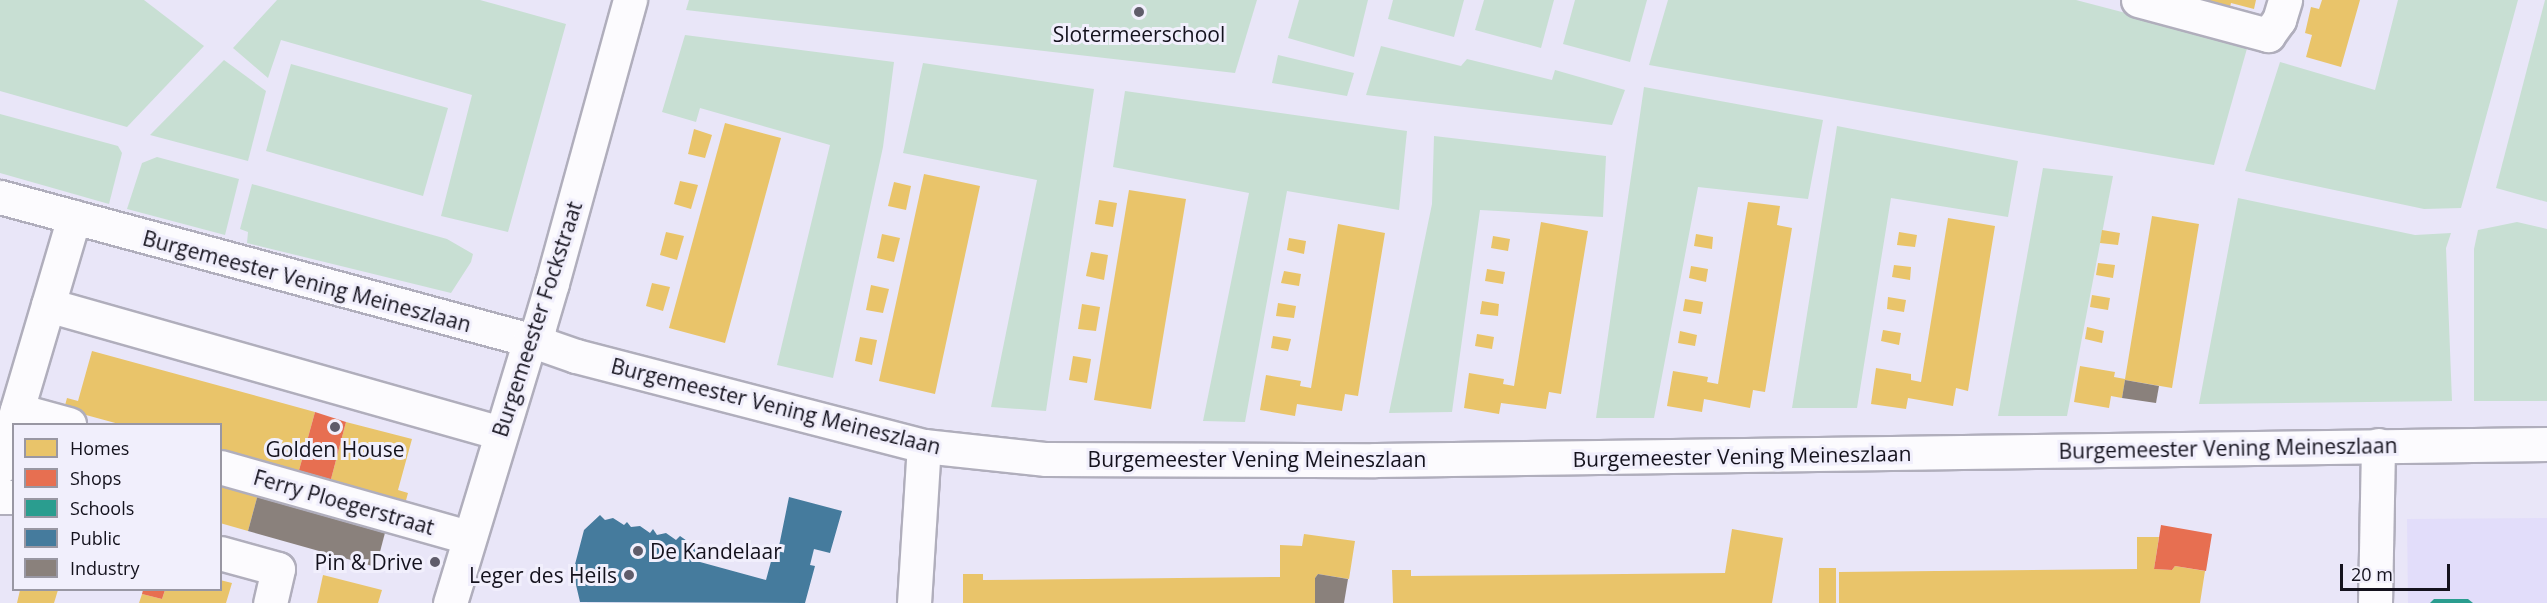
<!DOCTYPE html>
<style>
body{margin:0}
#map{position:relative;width:2547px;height:603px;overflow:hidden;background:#e9e6f8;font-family:"Open Sans",sans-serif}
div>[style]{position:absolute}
.built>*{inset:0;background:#e2ddfa}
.green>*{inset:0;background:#c8dfd3}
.homes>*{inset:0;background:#e9c46a}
.shops>*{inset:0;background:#e76f51}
.schools>*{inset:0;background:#2a9d8f}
.public>*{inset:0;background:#457b9d}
.industry>*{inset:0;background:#8a817c}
.roads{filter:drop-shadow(2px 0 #b0aebc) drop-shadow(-2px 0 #b0aebc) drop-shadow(0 2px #b0aebc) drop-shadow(0 -2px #b0aebc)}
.minor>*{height:33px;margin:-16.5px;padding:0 16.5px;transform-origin:16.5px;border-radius:16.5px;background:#fcfbfe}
.dots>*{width:16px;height:16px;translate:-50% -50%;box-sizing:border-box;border:3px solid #f1effc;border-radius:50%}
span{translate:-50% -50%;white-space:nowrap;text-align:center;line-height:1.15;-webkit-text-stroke:6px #f1effc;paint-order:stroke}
.poi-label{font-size:21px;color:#14121d}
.left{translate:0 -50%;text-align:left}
.right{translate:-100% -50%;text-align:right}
.street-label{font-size:21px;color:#14121d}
.legend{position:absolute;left:12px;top:423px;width:210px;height:168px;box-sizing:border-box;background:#f1effc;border:2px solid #9997a3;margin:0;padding:8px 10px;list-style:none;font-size:18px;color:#14121d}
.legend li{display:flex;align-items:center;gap:12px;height:30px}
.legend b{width:30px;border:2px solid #9997a3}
.scale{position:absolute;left:2340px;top:564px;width:110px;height:27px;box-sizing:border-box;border:3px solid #14121d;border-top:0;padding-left:8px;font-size:18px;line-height:21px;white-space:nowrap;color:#14121d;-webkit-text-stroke:4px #f1effc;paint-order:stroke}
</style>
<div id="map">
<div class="built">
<div style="clip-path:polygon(2547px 518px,2547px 603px,2408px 603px,2407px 519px)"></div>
</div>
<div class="green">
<div style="clip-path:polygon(0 0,144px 0,204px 46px,127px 127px,0 91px)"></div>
<div style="clip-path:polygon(277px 0,480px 0,566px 24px,508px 232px,441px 216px,472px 95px,281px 40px,268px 78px,233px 48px)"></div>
<div style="clip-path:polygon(689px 0,1257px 0,1235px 73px,686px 10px)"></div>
<div style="clip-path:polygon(1299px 0,1368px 0,1354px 57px,1288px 38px)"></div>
<div style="clip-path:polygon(1393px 0,1464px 0,1454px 37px,1388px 19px)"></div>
<div style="clip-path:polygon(1484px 0,1554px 0,1541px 48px,1475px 30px)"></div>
<div style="clip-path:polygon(1575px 0,1647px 0,1630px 62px,1563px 44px)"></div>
<div style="clip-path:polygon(1668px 0,2076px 0,2248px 45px,2214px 165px,1649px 65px)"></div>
<div style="clip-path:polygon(2398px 0,2518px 0,2461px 208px,2424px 209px,2245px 171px,2280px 62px,2375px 90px)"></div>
<div style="clip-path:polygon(2545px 0,2547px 0,2547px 202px,2496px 188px)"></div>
<div style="clip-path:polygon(685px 35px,894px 62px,883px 147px,833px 378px,777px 365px,830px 145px,700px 108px,696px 122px,662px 112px)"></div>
<div style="clip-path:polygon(1381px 46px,1461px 66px,1467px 59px,1552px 80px,1555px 70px,1625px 90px,1612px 125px,1366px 95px)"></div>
<div style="clip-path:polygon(1278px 55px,1354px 73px,1347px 96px,1272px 83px)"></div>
<div style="clip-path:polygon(224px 60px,266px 91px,248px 161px,150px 135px)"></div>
<div style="clip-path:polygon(923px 63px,1094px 89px,1046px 411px,991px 407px,1037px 180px,903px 153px)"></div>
<div style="clip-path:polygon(291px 64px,448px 108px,423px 196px,266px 151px)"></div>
<div style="clip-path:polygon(1644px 87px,1823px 120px,1808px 199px,1698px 187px,1654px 418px,1596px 418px)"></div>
<div style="clip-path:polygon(1125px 91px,1407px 131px,1399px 210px,1287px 191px,1245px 422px,1203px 421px,1249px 193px,1113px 167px)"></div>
<div style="clip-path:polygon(0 114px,118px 146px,122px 153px,109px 204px,0 173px)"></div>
<div style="clip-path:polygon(1837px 126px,2018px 161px,2008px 217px,1891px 198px,1857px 408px,1792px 408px)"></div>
<div style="clip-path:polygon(1434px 136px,1606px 156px,1603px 217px,1480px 210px,1452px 412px,1389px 413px,1432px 204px)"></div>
<div style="clip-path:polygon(157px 157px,239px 179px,225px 235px,127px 209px,142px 163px)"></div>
<div style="clip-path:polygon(2043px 168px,2113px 176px,2067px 416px,1998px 416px)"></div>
<div style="clip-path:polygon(252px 184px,447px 239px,473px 254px,471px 262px,451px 293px,247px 243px,248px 232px,240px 229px)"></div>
<div style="clip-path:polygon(2238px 198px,2415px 235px,2451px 233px,2446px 248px,2452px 401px,2199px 404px)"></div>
<div style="clip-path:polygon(2517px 222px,2547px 229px,2547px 401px,2474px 401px,2474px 249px,2478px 230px)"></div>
</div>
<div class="homes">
<div style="clip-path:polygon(2204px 0,2256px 0,2254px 9px,2231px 3px,2229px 11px,2203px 4px)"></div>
<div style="clip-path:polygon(2322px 0,2360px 0,2341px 67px,2306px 57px,2312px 35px,2305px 33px,2311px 7px,2319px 9px)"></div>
<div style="clip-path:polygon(725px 123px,781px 138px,725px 343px,669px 328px)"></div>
<div style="clip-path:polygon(694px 129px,712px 135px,705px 158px,688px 154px)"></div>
<div style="clip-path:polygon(924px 174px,980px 186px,935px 394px,879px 381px)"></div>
<div style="clip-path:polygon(680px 181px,698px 185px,691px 209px,674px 204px)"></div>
<div style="clip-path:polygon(894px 182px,911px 186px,906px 210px,888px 206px)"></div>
<div style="clip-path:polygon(1129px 190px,1186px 199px,1151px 409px,1094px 400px)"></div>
<div style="clip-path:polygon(1099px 200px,1117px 203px,1113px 227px,1095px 224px)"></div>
<div style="clip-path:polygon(1748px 202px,1780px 206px,1777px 225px,1792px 228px,1765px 392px,1753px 390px,1750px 408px,1704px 399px,1702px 412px,1667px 406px,1673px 371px,1708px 377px,1707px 382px,1718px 384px)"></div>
<div style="clip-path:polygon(2152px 216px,2199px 224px,2172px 388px,2125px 380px,2122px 398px,2111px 396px,2109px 408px,2074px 402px,2080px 366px,2115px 372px,2114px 377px,2125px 379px)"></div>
<div style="clip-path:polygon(1948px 218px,1995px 226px,1968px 391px,1956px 388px,1953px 406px,1908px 398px,1906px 409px,1871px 404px,1876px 368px,1911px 374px,1911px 380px,1921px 382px)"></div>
<div style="clip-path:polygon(1541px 222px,1588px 231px,1561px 394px,1549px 392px,1546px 409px,1501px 403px,1499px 414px,1464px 408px,1469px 373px,1504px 379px,1503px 384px,1514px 386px)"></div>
<div style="clip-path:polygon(1338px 224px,1385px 233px,1358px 396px,1345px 394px,1342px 411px,1297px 404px,1295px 416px,1260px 410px,1266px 375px,1301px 381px,1300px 386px,1311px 388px)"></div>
<div style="clip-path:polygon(2102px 230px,2120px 233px,2118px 245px,2100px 243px)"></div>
<div style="clip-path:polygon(666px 232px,684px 236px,677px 260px,660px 255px)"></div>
<div style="clip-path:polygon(1899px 232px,1917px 235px,1915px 247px,1897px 245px)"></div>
<div style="clip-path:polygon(882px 234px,900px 238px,894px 262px,877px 258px)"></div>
<div style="clip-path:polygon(1696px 234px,1713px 237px,1712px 249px,1694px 246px)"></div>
<div style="clip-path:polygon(1493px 236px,1510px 239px,1508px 251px,1491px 248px)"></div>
<div style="clip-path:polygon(1289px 238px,1306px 241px,1304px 254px,1287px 250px)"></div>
<div style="clip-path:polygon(1091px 252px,1108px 255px,1104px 280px,1086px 276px)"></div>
<div style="clip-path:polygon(2098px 263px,2115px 265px,2113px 278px,2096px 275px)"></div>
<div style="clip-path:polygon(1894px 265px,1911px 267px,1910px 280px,1892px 277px)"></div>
<div style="clip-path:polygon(1691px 266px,1708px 269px,1706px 282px,1689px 278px)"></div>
<div style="clip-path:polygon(1487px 269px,1505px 272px,1503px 284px,1485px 281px)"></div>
<div style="clip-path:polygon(1284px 271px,1301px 274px,1299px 286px,1281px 283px)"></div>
<div style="clip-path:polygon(652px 283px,670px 287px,663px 311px,646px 306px)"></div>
<div style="clip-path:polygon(871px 285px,889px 289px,883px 313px,866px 310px)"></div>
<div style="clip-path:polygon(2092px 295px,2110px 298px,2108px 310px,2090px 307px)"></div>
<div style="clip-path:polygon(1888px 297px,1906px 300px,1904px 312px,1887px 309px)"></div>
<div style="clip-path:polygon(1685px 299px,1703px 302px,1701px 314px,1683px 311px)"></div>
<div style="clip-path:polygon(1482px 301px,1499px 304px,1498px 316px,1480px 314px)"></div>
<div style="clip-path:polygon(1278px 303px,1296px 306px,1294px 318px,1276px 316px)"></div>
<div style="clip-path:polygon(1082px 304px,1100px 307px,1096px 331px,1078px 329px)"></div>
<div style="clip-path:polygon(2087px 327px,2104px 331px,2102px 343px,2085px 339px)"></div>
<div style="clip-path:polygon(1883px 330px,1901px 333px,1899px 345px,1881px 341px)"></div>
<div style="clip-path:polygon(1680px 331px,1697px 335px,1695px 346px,1678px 343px)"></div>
<div style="clip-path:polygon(1477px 334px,1494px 337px,1492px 349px,1475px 346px)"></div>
<div style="clip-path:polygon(1273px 336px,1291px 339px,1288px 351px,1271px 348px)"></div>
<div style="clip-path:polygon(860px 337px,877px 340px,872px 365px,855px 361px)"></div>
<div style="clip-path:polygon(92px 351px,315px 412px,298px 474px,220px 452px,220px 424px,119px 424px,64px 409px,67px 398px,78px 401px)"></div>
<div style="clip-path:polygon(1073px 356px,1091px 359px,1087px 383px,1069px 380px)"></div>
<div style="clip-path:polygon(346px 422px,412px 439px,398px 490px,408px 493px,405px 504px,330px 483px)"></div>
<div style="clip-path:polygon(220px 483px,258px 494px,248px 531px,220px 523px)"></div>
<div style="clip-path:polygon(1732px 529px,1783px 538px,1772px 603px,1393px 603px,1392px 570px,1411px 570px,1411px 576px,1725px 573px)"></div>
<div style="clip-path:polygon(1304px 534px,1355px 541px,1349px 579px,1318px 574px,1315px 578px,1315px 603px,963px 603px,963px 574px,983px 574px,983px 580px,1280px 577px,1280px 545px,1302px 546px)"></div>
<div style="clip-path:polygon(2137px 537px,2159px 537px,2154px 569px,2172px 570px,2175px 566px,2205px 571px,2200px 603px,1839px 603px,1839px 572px,2137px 569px)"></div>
<div style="clip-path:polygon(1819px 568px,1836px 568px,1836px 603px,1819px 603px)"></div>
<div style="clip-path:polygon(323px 575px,382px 590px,378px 603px,317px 603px)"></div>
<div style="clip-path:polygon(220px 580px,232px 583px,226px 603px,139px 603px,142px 594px,162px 599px,165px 590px,220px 590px)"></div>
<div style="clip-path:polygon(20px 590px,58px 590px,54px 603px,17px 603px)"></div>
</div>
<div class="shops">
<div style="clip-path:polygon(315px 412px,346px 422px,330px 483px,298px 474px)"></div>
<div style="clip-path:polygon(2161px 525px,2212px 534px,2206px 571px,2175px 566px,2172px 570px,2154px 569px)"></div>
<div style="clip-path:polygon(143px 590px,165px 590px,162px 599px,142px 594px)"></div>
</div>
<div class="schools">
<div style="clip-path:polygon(2434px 599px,2468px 599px,2473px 603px,2430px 603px)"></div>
</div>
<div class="public">
<div style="clip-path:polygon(789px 497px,842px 511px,830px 553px,814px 549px,810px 565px,815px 566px,805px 603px,580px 602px,573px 572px,584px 530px,600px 515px,605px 520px,613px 518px,624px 525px,627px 522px,631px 527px,640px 526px,650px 533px,653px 529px,657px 535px,666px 533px,676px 540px,680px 536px,690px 543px,695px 541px,700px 562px,766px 580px,773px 554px,777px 556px)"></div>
</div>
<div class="industry">
<div style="clip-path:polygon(2125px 380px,2159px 386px,2156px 403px,2122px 398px)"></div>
<div style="clip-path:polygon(258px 494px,386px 529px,376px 567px,248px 531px)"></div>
<div style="clip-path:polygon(1318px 574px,1348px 579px,1344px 603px,1315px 603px,1315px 578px)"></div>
</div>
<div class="roads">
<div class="minor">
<div style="left:2138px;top:0;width:135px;rotate:15.1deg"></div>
<div style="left:2268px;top:35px;width:19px;rotate:-54deg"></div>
<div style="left:2279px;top:20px;width:21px;rotate:-73deg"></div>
<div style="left:0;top:197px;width:549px;rotate:15.1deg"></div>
<div style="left:530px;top:340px;width:49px;rotate:19.2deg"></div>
<div style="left:576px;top:356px;width:359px;rotate:14.5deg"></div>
<div style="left:924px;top:446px;width:123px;rotate:6.1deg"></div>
<div style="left:1046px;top:459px;width:329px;rotate:0.2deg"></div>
<div style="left:1375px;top:460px;width:1172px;rotate:-0.78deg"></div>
<div style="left:48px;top:305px;width:470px;rotate:15.8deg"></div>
<div style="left:17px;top:410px;width:54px;rotate:15.1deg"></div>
<div style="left:0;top:467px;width:261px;rotate:-73.5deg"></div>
<div style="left:220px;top:467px;width:257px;rotate:15.8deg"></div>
<div style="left:0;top:497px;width:14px"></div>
<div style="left:220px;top:553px;width:60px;rotate:15.4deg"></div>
<div style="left:278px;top:569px;width:35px;rotate:103deg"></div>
<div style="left:450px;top:603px;width:275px;rotate:-73.1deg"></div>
<div style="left:530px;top:340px;width:16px;rotate:-55deg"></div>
<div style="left:539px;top:327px;width:46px;rotate:-73.5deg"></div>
<div style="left:552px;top:283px;width:294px;rotate:-74.6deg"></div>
<div style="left:914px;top:603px;width:157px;rotate:-86.4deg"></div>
<div style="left:2375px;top:603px;width:158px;rotate:-88.9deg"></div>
</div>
</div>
<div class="dots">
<div style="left:1139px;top:12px;background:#5f5c6a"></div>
<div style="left:335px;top:427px;background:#5f5c6a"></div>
<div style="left:638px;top:551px;background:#5f5c6a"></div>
<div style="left:435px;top:562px;background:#5f5c6a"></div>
<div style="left:629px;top:575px;background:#5f5c6a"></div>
</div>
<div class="poi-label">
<span style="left:1139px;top:34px">Slotermeerschool</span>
<span style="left:335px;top:449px">Golden House</span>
<span class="left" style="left:650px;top:551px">De Kandelaar</span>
<span class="right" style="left:423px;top:562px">Pin &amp; Drive</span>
<span class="right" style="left:617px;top:575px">Leger des Heils</span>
</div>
<div class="street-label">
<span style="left:307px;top:281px;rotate:15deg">Burgemeester Vening Meineszlaan</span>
<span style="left:537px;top:319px;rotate:-72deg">Burgemeester Fockstraat</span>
<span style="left:776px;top:406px;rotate:14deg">Burgemeester Vening Meineszlaan</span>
<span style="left:2228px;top:448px;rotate:-1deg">Burgemeester Vening Meineszlaan</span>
<span style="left:1742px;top:456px;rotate:-1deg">Burgemeester Vening Meineszlaan</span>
<span style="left:1257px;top:459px">Burgemeester Vening Meineszlaan</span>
<span style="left:344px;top:502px;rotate:16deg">Ferry Ploegerstraat</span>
</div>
<ul class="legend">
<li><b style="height:16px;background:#e9c46a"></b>Homes</li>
<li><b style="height:16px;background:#e76f51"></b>Shops</li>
<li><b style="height:16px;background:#2a9d8f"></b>Schools</li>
<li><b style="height:16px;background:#457b9d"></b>Public</li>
<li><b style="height:16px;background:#8a817c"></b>Industry</li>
</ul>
<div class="scale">20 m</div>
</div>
